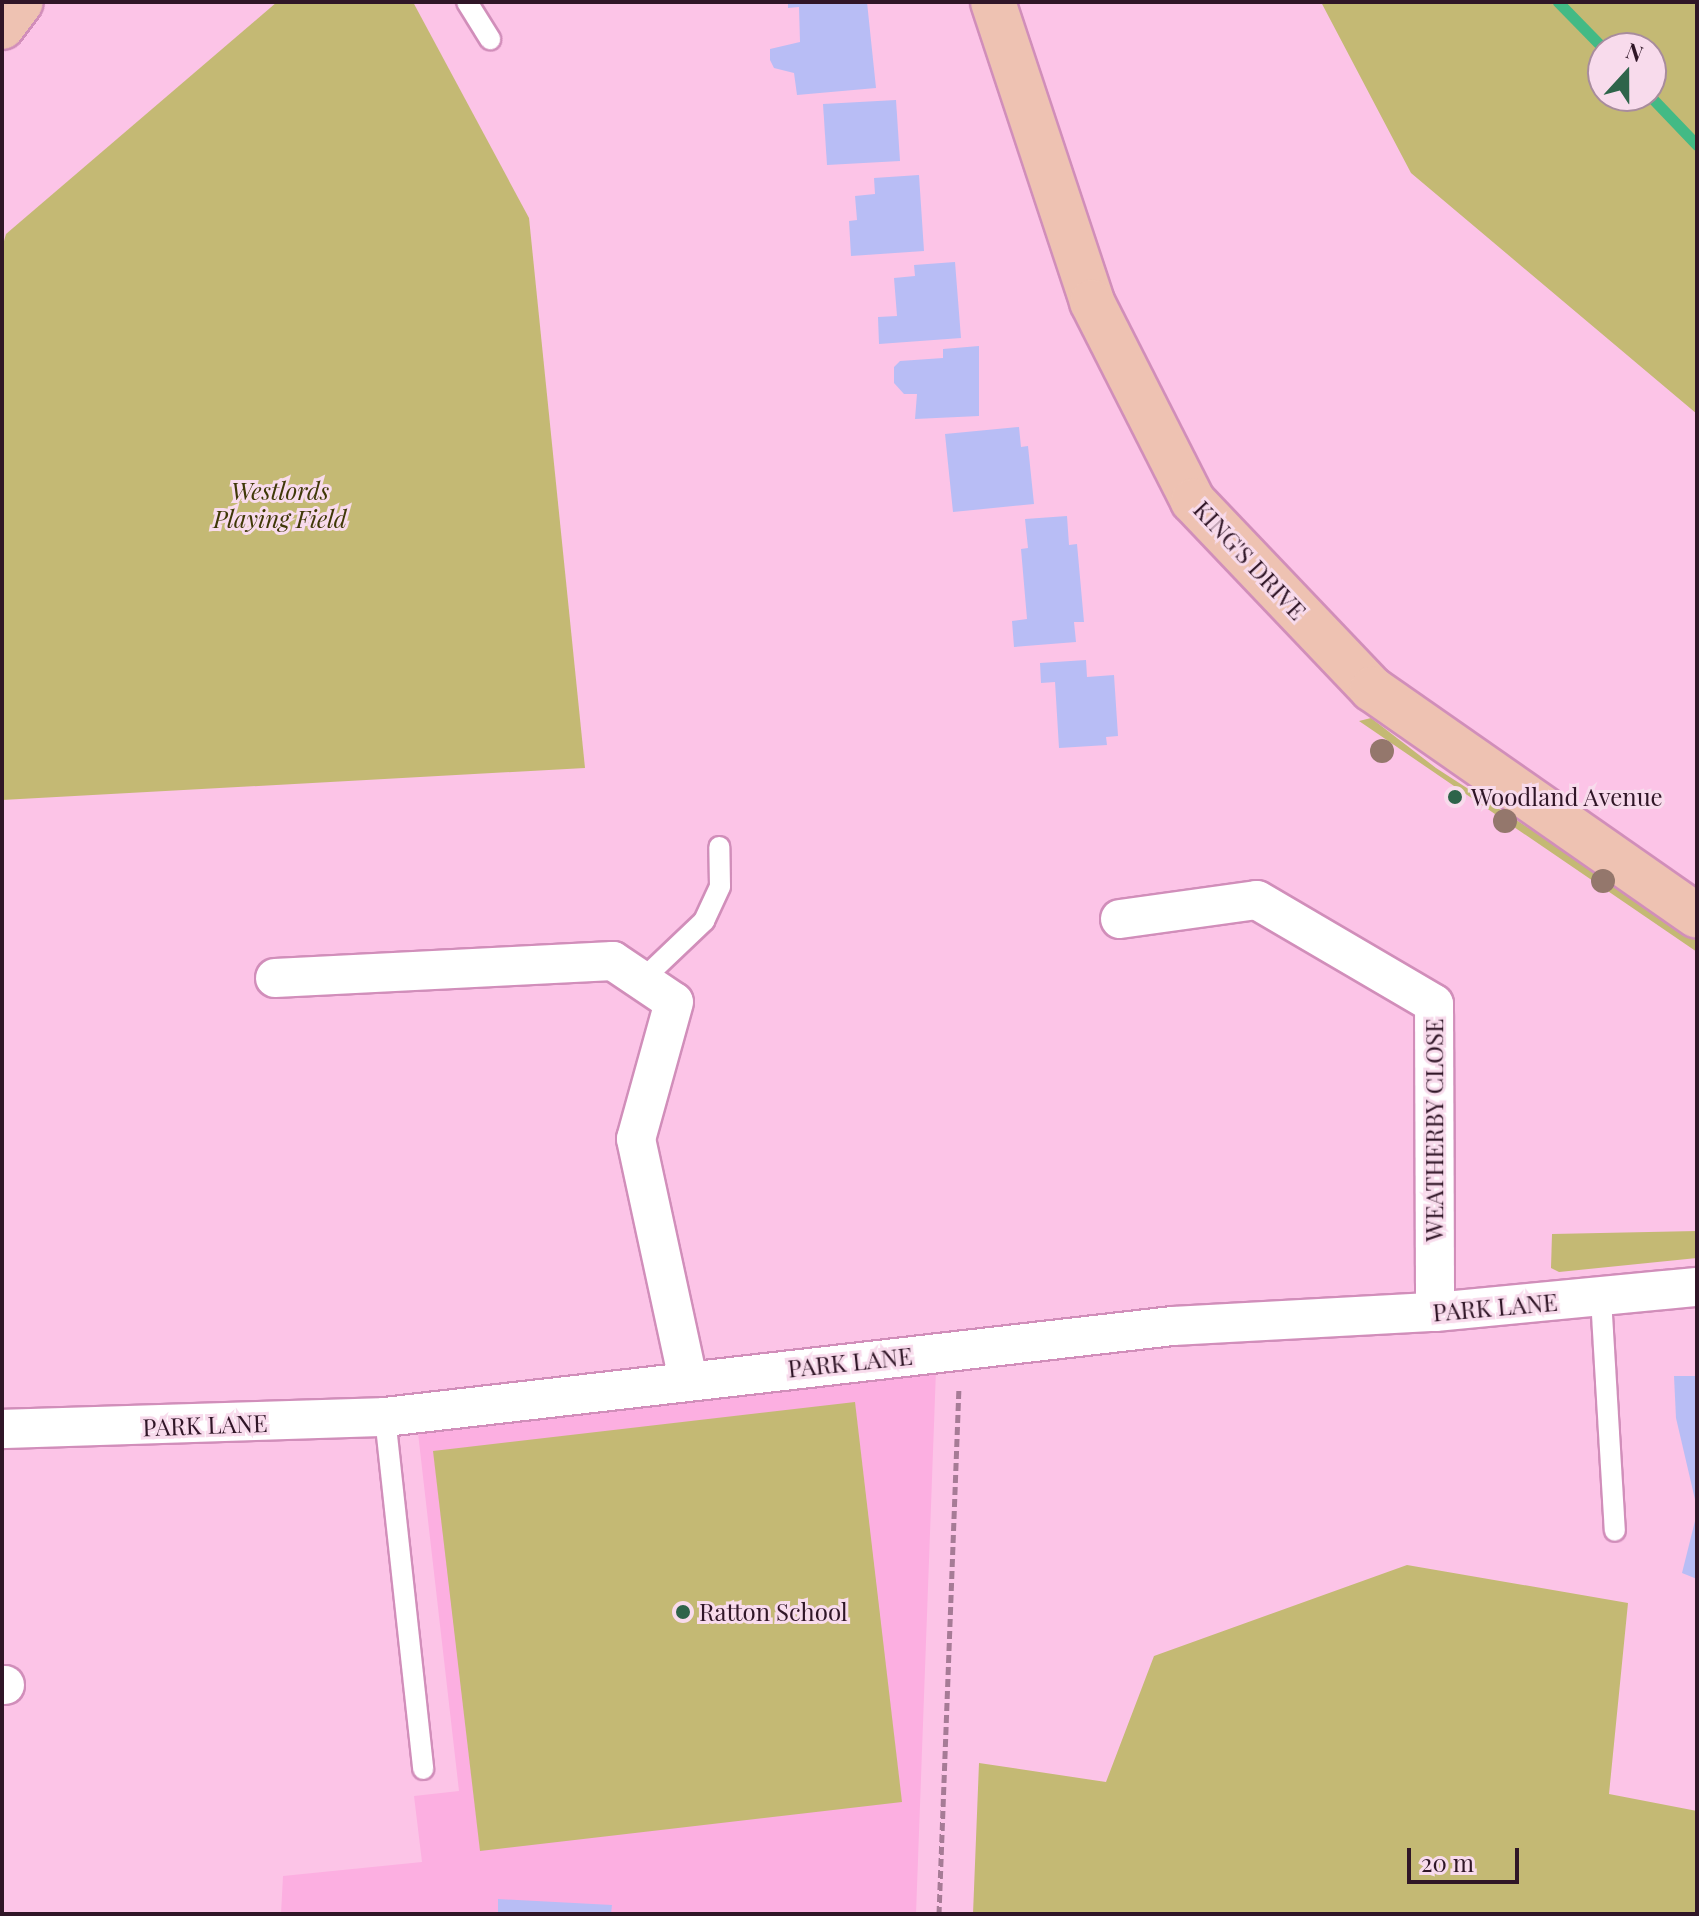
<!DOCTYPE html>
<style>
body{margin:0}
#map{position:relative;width:1699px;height:1916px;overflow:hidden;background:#fcc4e7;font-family:"Playfair Display",serif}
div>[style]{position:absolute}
.built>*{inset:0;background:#fcafe1}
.green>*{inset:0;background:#c4b974}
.stream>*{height:11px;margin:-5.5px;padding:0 5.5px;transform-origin:5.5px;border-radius:5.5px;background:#43ba85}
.building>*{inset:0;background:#b8bdf5}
.path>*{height:5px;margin-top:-2.5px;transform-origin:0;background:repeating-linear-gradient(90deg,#a67b96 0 8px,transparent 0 12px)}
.roads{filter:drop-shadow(2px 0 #d18eba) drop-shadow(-2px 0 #d18eba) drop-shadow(0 2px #d18eba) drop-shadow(0 -2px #d18eba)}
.lane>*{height:20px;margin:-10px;padding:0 10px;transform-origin:10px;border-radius:10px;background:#fff}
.street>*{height:38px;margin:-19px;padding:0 19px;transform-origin:19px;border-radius:19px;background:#fff}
.primary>*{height:44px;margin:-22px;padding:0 22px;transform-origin:22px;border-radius:22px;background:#eec2b2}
.trees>*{width:24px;height:24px;margin:-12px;border-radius:50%;background:#94776c}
.dots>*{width:22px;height:22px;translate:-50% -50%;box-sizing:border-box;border:4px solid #f8dbec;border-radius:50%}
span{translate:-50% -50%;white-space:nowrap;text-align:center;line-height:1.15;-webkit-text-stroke:6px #f8dbec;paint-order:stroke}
.park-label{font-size:24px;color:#3f3807;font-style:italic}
.street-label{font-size:24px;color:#301627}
.poi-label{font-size:24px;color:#301627}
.left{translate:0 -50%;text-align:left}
.frame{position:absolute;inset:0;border:4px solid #301627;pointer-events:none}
.north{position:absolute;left:1587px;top:32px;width:80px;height:80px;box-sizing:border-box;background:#f8dbec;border:2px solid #a88c9d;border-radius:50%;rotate:21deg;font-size:22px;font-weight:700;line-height:32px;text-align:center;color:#301627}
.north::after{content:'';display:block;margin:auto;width:28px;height:36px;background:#2e644a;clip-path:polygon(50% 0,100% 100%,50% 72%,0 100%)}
.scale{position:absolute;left:1407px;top:1848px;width:112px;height:36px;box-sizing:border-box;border:4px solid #301627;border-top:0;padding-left:10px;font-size:24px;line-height:28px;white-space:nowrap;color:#301627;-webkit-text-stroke:6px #f8dbec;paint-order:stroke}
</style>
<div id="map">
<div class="built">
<div style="clip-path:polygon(936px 1370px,916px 1914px,281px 1914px,283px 1876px,422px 1862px,414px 1796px,459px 1791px,418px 1433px)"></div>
</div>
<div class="green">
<div style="clip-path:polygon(277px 2px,413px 2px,529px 218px,585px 768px,2px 800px,2px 248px,6px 234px)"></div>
<div style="clip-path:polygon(evenodd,1321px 2px,1697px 2px,1697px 414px,1411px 173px,1321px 2px,1603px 48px,1651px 48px,1651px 96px,1603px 96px,1603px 48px)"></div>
<div style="clip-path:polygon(1371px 718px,1436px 768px,1651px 907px,1697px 941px,1697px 952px,1359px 721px)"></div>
<div style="clip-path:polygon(1697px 1231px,1697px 1258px,1559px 1272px,1551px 1268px,1552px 1234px)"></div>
<div style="clip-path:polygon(855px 1402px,902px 1802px,480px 1851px,433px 1451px)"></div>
<div style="clip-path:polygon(1407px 1565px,1628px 1603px,1609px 1794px,1697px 1811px,1697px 1914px,973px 1914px,979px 1763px,1106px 1782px,1154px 1656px)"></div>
</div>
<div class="stream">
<div style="left:1558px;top:2px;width:64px;rotate:45.6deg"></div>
<div style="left:1650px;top:96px;width:68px;rotate:46.2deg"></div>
</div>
<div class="building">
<div style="clip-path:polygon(788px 2px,867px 2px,876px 88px,797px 95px,794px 73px,774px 68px,770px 60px,770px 49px,800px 42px,799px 7px,788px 8px)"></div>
<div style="clip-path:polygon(896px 100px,900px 161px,827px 165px,823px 104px)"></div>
<div style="clip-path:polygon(919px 175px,924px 251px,851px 256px,849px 221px,857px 220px,855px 196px,875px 194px,874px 178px)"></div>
<div style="clip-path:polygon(955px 262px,961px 338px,879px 344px,878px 317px,897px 316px,894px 278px,915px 276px,914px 265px)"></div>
<div style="clip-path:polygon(979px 346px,979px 416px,915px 419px,917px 394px,904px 394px,894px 383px,894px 367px,900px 361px,943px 358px,943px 349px)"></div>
<div style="clip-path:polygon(1019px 427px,1021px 447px,1028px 446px,1034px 504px,953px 512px,945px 434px)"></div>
<div style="clip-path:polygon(1067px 516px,1069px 545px,1077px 544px,1084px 622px,1074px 622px,1076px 642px,1014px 647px,1012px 621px,1027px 619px,1021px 549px,1028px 548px,1025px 519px)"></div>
<div style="clip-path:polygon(1086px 660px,1087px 677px,1114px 675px,1118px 736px,1106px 737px,1107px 745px,1059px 748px,1055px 682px,1041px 683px,1040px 663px)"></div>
<div style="clip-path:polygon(1674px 1376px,1697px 1376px,1697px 1508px,1676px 1418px)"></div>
<div style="clip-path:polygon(1696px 1517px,1697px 1517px,1697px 1579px,1682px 1573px)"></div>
<div style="clip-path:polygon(498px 1899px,612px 1905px,611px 1914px,498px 1914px)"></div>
</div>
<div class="path">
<div style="left:939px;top:1914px;width:527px;rotate:-87.83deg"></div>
</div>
<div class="roads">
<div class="lane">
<div style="left:467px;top:2px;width:44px;rotate:58.1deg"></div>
<div style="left:642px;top:980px;width:86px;rotate:-43.6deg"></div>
<div style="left:704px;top:921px;width:38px;rotate:-65deg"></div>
<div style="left:720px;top:886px;width:39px;rotate:-91deg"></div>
<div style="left:1601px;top:1298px;width:233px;rotate:86.6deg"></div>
<div style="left:385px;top:1417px;width:354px;rotate:83.8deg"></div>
</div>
<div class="street">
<div style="left:1120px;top:919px;width:138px;rotate:-7.9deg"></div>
<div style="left:1257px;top:900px;width:205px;rotate:30.4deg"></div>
<div style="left:1434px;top:1004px;width:308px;rotate:89.8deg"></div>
<div style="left:275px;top:978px;width:338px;rotate:-2.9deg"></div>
<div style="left:613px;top:961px;width:73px;rotate:33.9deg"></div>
<div style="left:674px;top:1002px;width:142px;rotate:105.5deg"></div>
<div style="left:636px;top:1139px;width:247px;rotate:77.8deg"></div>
<div style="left:2px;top:1429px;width:383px;rotate:-1.8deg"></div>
<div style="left:385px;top:1417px;width:793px;rotate:-6.59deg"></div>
<div style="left:1173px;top:1326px;width:262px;rotate:-3.1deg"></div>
<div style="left:1435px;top:1312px;width:263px;rotate:-5.5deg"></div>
<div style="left:2px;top:1685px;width:3px"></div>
</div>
<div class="primary">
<div style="left:993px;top:2px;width:316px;rotate:71.7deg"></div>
<div style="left:1092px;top:302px;width:223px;rotate:63.1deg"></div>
<div style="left:1193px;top:501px;width:260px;rotate:46.4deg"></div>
<div style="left:1372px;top:689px;width:396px;rotate:34.9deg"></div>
<div style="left:2px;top:27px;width:31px;rotate:-53deg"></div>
</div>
</div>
<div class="trees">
<div style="left:1382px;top:751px"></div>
<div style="left:1505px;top:821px"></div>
<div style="left:1603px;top:881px"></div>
</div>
<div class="dots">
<div style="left:1455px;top:797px;background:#2e644a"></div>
<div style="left:683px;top:1612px;background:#2e644a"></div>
</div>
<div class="park-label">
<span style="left:280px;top:505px">Westlords<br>Playing Field</span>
</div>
<div class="street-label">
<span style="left:1250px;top:560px;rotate:47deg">KING'S DRIVE</span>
<span style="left:1434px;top:1130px;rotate:-90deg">WEATHERBY CLOSE</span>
<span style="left:1495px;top:1307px;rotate:-5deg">PARK LANE</span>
<span style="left:850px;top:1362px;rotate:-6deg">PARK LANE</span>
<span style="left:205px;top:1425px;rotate:-2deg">PARK LANE</span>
</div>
<div class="poi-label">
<span class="left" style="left:1471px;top:797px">Woodland Avenue</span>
<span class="left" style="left:699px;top:1612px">Ratton School</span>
</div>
<div class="frame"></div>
<div class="north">N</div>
<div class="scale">20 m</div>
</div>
